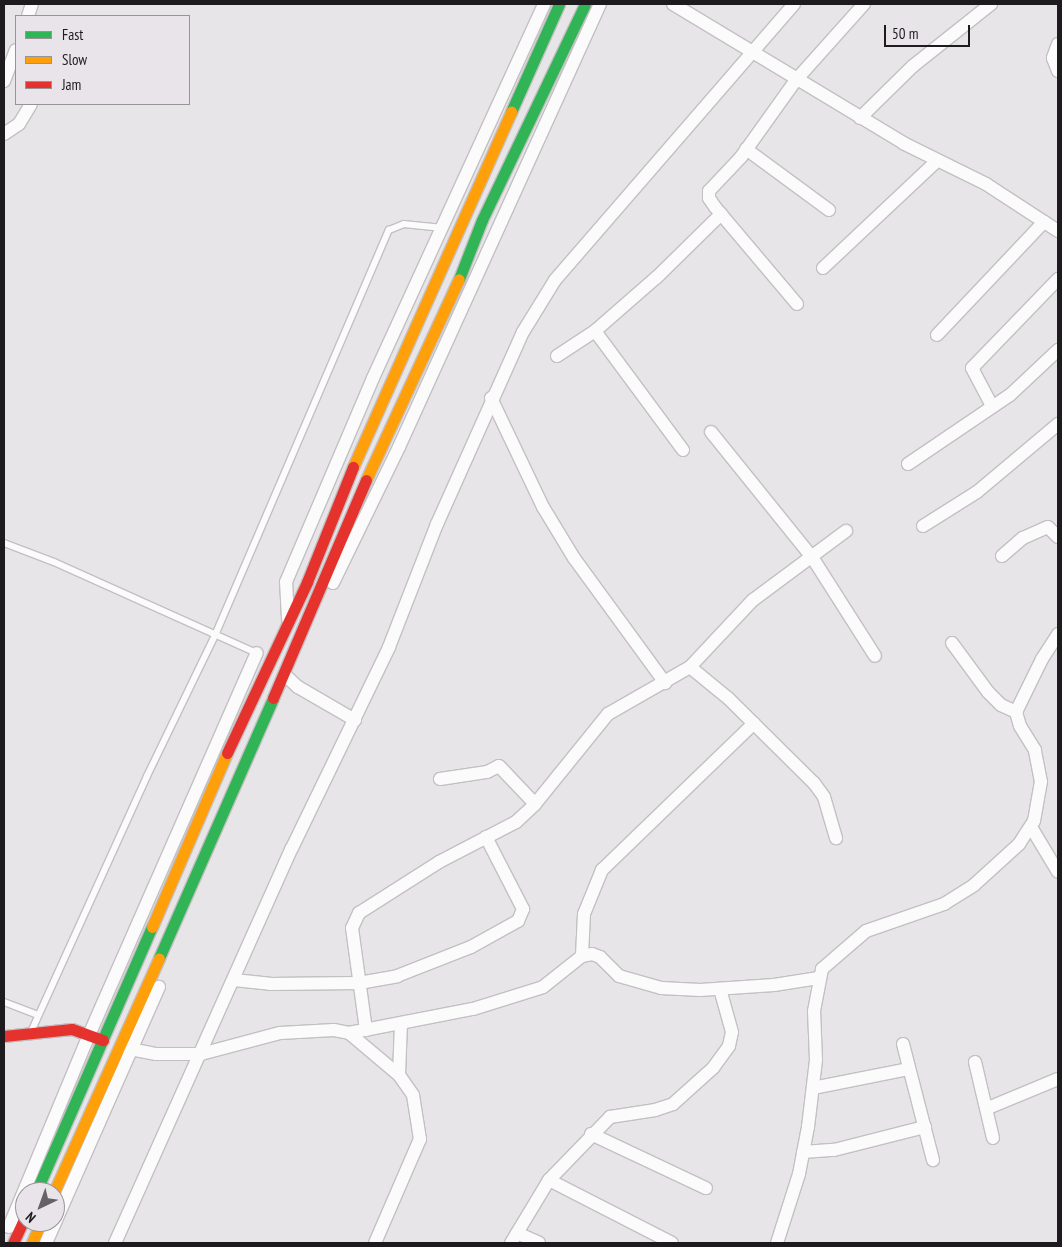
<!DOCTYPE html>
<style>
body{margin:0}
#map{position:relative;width:1062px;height:1247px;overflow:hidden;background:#e8e5e9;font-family:"PT Sans Narrow",sans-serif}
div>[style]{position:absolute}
.roads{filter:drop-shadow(1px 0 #c3c0c3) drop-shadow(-1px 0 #c3c0c3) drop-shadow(0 1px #c3c0c3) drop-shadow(0 -1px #c3c0c3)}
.lane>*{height:6px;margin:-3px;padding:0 3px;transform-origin:3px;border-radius:3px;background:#fcfbfc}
.street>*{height:12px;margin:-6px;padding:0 6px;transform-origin:6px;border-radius:6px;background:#fcfbfc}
.fast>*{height:11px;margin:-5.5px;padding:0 5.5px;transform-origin:5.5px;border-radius:5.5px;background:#30b455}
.slow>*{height:11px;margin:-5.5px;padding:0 5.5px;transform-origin:5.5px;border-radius:5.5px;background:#ff9f0a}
.jam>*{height:11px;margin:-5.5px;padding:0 5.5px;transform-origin:5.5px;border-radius:5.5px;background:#e5322d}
span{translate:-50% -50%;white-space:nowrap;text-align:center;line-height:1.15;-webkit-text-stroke:5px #e9e4ea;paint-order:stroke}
.frame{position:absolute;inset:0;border:5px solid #1d1b1e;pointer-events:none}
.legend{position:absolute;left:15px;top:15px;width:175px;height:90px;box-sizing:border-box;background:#e9e4ea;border:1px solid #979498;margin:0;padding:6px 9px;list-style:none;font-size:15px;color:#1d1b1e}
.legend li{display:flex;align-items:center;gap:10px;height:25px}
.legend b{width:25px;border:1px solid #979498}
.north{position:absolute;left:15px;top:1182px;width:50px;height:50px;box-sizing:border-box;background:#e9e4ea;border:1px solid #979498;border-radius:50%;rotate:222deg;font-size:14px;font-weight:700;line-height:20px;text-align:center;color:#1d1b1e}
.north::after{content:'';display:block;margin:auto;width:18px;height:22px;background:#646265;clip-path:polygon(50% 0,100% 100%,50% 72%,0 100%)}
.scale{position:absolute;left:884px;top:25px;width:86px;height:22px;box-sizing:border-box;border:2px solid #1d1b1e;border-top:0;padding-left:6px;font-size:15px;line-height:18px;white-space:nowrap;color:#1d1b1e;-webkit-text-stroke:4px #e9e4ea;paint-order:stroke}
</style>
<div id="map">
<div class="roads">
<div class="lane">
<div style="left:4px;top:543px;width:53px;rotate:20.8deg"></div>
<div style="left:54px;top:562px;width:225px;rotate:24.2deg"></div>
<div style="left:4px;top:1002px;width:36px;rotate:21deg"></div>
<div style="left:31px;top:1032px;width:281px;rotate:-65.6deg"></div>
<div style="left:147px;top:776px;width:159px;rotate:-64.2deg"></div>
<div style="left:216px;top:633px;width:439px;rotate:-66.8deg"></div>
<div style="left:389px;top:230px;width:16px;rotate:-22deg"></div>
<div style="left:404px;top:224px;width:36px;rotate:6deg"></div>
</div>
<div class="street">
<div style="left:673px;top:4px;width:269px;rotate:31.1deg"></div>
<div style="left:903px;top:143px;width:93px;rotate:26.3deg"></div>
<div style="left:986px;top:184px;width:86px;rotate:33.1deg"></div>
<div style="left:28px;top:16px;width:13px;rotate:-72deg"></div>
<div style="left:1058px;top:44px;width:15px;rotate:110deg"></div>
<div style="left:1053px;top:58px;width:14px;rotate:69deg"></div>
<div style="left:4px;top:81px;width:33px;rotate:-69deg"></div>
<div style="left:860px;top:118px;width:74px;rotate:-44.5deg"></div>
<div style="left:913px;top:66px;width:100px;rotate:-38.5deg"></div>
<div style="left:4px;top:134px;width:18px;rotate:-34deg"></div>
<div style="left:19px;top:124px;width:23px;rotate:-59deg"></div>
<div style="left:746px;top:149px;width:103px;rotate:36.3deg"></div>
<div style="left:823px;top:268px;width:156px;rotate:-43.2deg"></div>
<div style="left:797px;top:304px;width:127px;rotate:-130.2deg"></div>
<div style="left:715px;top:207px;width:11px;rotate:-124deg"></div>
<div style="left:709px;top:198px;width:7px;rotate:-90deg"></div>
<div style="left:709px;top:191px;width:47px;rotate:-46.7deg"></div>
<div style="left:741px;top:157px;width:95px;rotate:-54.5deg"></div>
<div style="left:796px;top:80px;width:102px;rotate:-48.2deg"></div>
<div style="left:595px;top:331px;width:148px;rotate:53.5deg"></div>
<div style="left:937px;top:335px;width:156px;rotate:-46.6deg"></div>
<div style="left:557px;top:356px;width:45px;rotate:-33.3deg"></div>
<div style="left:595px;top:331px;width:82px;rotate:-41.1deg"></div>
<div style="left:657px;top:277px;width:90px;rotate:-44.5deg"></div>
<div style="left:491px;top:398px;width:121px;rotate:64.5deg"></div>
<div style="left:543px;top:507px;width:60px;rotate:58.7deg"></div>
<div style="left:574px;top:558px;width:155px;rotate:53.9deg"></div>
<div style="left:992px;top:406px;width:43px;rotate:-117.8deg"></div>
<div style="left:972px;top:368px;width:124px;rotate:-46deg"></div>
<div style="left:711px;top:432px;width:161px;rotate:51.1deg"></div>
<div style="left:812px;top:557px;width:117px;rotate:57.5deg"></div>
<div style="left:908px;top:464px;width:123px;rotate:-34.1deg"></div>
<div style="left:1010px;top:395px;width:66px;rotate:-43.2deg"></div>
<div style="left:923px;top:526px;width:64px;rotate:-32.2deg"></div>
<div style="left:977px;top:492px;width:106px;rotate:-40deg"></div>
<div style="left:1002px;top:556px;width:28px;rotate:-41deg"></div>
<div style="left:1023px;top:538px;width:27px;rotate:-24deg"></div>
<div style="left:1048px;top:527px;width:14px;rotate:45deg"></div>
<div style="left:333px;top:583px;width:151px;rotate:-64.1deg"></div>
<div style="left:399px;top:447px;width:486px;rotate:-65.6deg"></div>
<div style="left:288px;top:619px;width:37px;rotate:-93deg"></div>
<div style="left:286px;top:582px;width:222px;rotate:-66.9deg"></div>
<div style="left:373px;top:378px;width:411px;rotate:-65.4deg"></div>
<div style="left:952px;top:643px;width:61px;rotate:53.7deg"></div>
<div style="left:988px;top:692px;width:18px;rotate:45deg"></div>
<div style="left:1001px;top:705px;width:17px;rotate:25deg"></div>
<div style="left:690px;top:667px;width:50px;rotate:39.4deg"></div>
<div style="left:729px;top:699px;width:120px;rotate:44.7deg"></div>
<div style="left:814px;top:783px;width:17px;rotate:54deg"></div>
<div style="left:824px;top:797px;width:43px;rotate:73.7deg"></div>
<div style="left:285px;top:675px;width:18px;rotate:43deg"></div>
<div style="left:298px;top:687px;width:66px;rotate:30.1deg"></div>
<div style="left:440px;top:779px;width:48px;rotate:-8.5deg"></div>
<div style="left:487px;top:772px;width:13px;rotate:-27deg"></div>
<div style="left:499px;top:766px;width:52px;rotate:46.5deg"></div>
<div style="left:1031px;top:827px;width:52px;rotate:59deg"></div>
<div style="left:582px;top:956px;width:42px;rotate:-87.3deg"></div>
<div style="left:584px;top:914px;width:48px;rotate:-67.8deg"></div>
<div style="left:602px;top:870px;width:211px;rotate:-44deg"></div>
<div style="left:234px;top:980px;width:36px;rotate:6deg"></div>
<div style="left:270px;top:984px;width:89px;rotate:-0.6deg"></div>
<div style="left:359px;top:983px;width:39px;rotate:-10deg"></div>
<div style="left:397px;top:976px;width:79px;rotate:-21.4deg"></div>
<div style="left:471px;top:947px;width:54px;rotate:-29deg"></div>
<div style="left:518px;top:921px;width:13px;rotate:-67deg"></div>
<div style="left:523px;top:909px;width:81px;rotate:-117.2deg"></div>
<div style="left:366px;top:1030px;width:103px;rotate:-97.8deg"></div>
<div style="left:352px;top:928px;width:17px;rotate:-65deg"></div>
<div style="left:359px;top:913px;width:95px;rotate:-32.5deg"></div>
<div style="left:439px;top:862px;width:87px;rotate:-27.5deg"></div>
<div style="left:516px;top:822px;width:26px;rotate:-43deg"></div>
<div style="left:535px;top:804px;width:116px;rotate:-51deg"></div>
<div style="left:608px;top:714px;width:95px;rotate:-29.8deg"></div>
<div style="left:690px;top:667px;width:92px;rotate:-46.8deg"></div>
<div style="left:753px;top:600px;width:116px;rotate:-36.6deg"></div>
<div style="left:349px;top:1033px;width:126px;rotate:-11deg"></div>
<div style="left:473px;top:1009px;width:73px;rotate:-17.4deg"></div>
<div style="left:543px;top:987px;width:50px;rotate:-38.5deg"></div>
<div style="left:582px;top:956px;width:10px;rotate:-11deg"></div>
<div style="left:592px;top:954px;width:9px;rotate:21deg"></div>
<div style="left:600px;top:957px;width:27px;rotate:45deg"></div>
<div style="left:619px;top:976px;width:44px;rotate:15.9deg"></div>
<div style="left:661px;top:988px;width:39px;rotate:3deg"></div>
<div style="left:700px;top:990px;width:74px;rotate:-3.9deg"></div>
<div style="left:774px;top:985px;width:45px;rotate:-9deg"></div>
<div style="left:903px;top:1044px;width:120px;rotate:75.5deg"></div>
<div style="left:125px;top:1048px;width:32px;rotate:11deg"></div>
<div style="left:156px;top:1054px;width:45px"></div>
<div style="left:201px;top:1054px;width:82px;rotate:-14.9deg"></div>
<div style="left:280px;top:1033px;width:54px;rotate:-3.2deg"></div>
<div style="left:334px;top:1030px;width:15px;rotate:11deg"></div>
<div style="left:349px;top:1033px;width:65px;rotate:40deg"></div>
<div style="left:399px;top:1075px;width:24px;rotate:55deg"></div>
<div style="left:413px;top:1095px;width:45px;rotate:81deg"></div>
<div style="left:420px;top:1139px;width:113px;rotate:113.4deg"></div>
<div style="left:975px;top:1062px;width:78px;rotate:76.7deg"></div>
<div style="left:399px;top:1075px;width:51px;rotate:-87.8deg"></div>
<div style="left:813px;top:1088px;width:98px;rotate:-11.2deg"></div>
<div style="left:988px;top:1108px;width:76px;rotate:-22.5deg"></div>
<div style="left:591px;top:1134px;width:127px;rotate:25.2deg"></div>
<div style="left:803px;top:1152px;width:31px;rotate:-4deg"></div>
<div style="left:834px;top:1150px;width:94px;rotate:-14.2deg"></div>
<div style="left:549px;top:1180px;width:138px;rotate:27.1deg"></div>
<div style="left:9px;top:1227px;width:208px;rotate:-67.4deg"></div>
<div style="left:89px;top:1035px;width:417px;rotate:-66.3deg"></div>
<div style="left:517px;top:1233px;width:24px;rotate:24deg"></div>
<div style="left:46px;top:1243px;width:280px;rotate:-66.2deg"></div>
<div style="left:115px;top:1243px;width:433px;rotate:-65.9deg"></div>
<div style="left:292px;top:848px;width:223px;rotate:-64.2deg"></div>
<div style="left:389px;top:647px;width:132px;rotate:-68.7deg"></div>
<div style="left:437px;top:524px;width:210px;rotate:-65.9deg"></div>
<div style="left:523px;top:332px;width:61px;rotate:-58.4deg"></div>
<div style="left:555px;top:280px;width:365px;rotate:-49.1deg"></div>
<div style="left:511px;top:1243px;width:74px;rotate:-58.9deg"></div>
<div style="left:549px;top:1180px;width:88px;rotate:-45.9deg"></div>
<div style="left:610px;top:1117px;width:46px;rotate:-8.8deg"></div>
<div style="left:655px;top:1110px;width:19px;rotate:-18deg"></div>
<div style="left:673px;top:1104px;width:54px;rotate:-42deg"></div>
<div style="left:713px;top:1068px;width:27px;rotate:-54deg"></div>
<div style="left:729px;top:1046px;width:14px;rotate:-78deg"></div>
<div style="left:732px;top:1032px;width:45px;rotate:-105.6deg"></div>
<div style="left:777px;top:1243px;width:72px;rotate:-72.3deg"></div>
<div style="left:799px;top:1174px;width:48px;rotate:-79.2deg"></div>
<div style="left:808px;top:1127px;width:67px;rotate:-83.2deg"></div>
<div style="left:816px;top:1060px;width:49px;rotate:-92.3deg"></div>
<div style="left:814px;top:1011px;width:43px;rotate:-79.2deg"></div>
<div style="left:822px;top:969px;width:58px;rotate:-40.8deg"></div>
<div style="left:866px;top:931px;width:83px;rotate:-19.1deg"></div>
<div style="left:944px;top:904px;width:36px;rotate:-32deg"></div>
<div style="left:974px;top:885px;width:61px;rotate:-42.3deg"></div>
<div style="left:1019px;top:844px;width:27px;rotate:-57deg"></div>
<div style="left:1034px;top:821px;width:40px;rotate:-80deg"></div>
<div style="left:1041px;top:782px;width:33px;rotate:-101deg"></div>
<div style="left:1035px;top:750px;width:28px;rotate:-122deg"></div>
<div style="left:1020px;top:726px;width:15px;rotate:-106deg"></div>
<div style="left:1016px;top:712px;width:59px;rotate:-63.9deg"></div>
<div style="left:1042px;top:659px;width:30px;rotate:-57deg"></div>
</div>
<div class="fast">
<div style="left:511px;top:112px;width:118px;rotate:-66deg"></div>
<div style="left:459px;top:279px;width:63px;rotate:-68.7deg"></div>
<div style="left:482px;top:220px;width:239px;rotate:-64.5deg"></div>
<div style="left:159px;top:958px;width:284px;rotate:-66.3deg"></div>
<div style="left:36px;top:1192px;width:289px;rotate:-66.4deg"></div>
</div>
<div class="slow">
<div style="left:353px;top:467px;width:389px;rotate:-66deg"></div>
<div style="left:366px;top:480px;width:221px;rotate:-65.2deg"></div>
<div style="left:152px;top:927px;width:189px;rotate:-66.7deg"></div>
<div style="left:54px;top:1192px;width:256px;rotate:-65.8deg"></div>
<div style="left:32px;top:1243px;width:23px;rotate:-67deg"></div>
</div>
<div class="jam">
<div style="left:273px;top:698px;width:237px;rotate:-66.9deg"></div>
<div style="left:227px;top:753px;width:189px;rotate:-64.9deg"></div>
<div style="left:307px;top:582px;width:124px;rotate:-68.2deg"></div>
<div style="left:4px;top:1036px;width:68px;rotate:-5.9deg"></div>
<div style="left:72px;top:1029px;width:33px;rotate:20deg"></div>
<div style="left:13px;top:1243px;width:29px;rotate:-65deg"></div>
</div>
</div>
<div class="frame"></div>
<ul class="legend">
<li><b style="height:6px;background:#30b455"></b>Fast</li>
<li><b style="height:6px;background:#ff9f0a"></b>Slow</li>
<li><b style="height:6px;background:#e5322d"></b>Jam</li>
</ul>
<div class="north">N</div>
<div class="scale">50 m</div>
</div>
